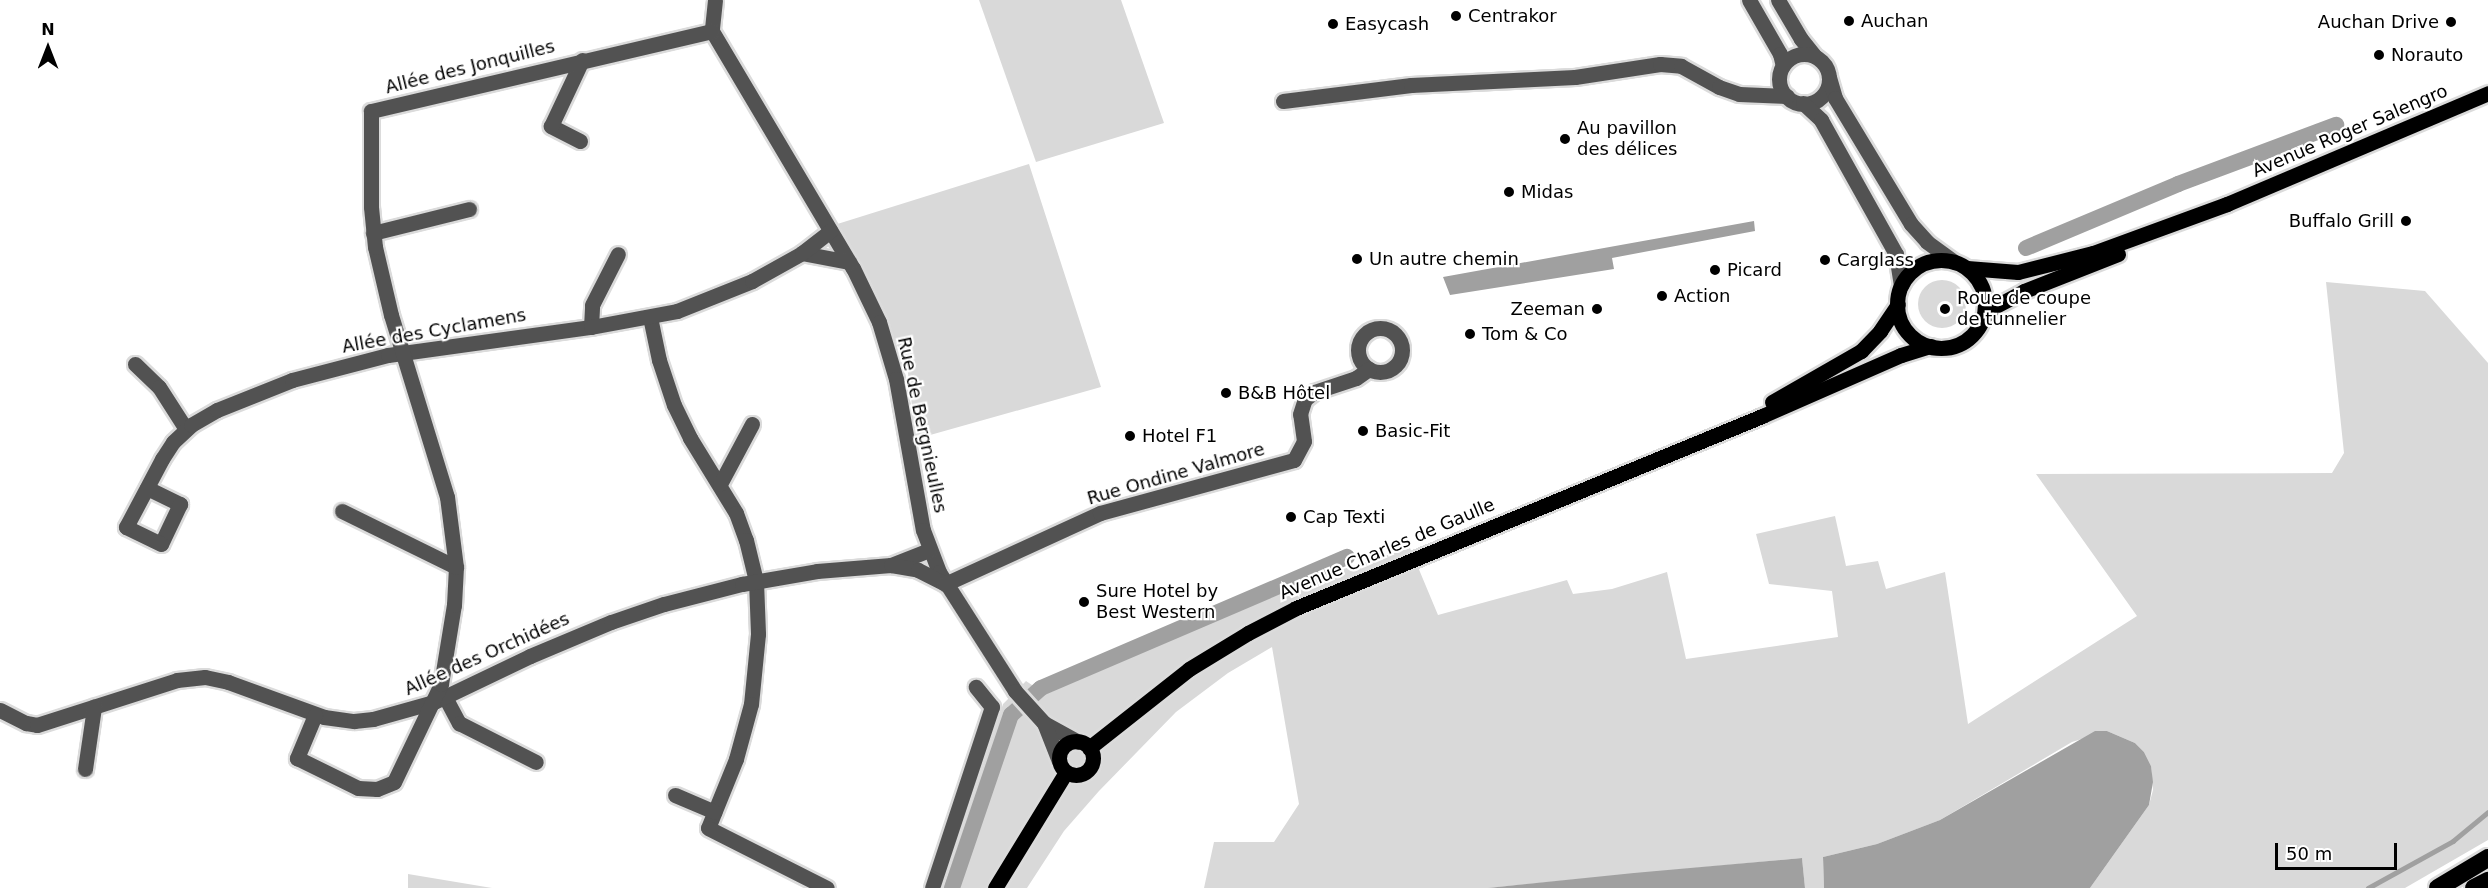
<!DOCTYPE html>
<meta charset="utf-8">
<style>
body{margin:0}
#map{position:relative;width:2488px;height:888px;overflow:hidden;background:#fff;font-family:"DejaVu Sans",sans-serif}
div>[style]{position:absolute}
.green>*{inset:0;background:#d9d9d9}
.round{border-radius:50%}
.water>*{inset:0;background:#a0a0a0}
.stream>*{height:4.5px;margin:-2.25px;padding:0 2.25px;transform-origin:2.25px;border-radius:2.25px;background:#a0a0a0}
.canal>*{height:16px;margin:-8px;padding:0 8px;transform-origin:8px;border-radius:8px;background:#a0a0a0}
.roads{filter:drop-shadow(2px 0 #dbdbdb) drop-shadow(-2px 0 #dbdbdb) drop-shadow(0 2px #dbdbdb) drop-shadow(0 -2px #dbdbdb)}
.minor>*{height:15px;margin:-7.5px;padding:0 7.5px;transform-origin:7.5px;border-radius:7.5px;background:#525252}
.minor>.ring{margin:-7.5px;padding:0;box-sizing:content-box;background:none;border:15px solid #525252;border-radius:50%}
.major>*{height:15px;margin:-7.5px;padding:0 7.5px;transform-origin:7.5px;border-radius:7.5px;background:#000}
.major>.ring{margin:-7.5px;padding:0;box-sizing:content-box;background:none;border:15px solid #000;border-radius:50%}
.highway>*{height:18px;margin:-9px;padding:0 9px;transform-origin:9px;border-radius:9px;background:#000}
.dots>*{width:16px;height:16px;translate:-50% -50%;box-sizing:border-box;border:3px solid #fff;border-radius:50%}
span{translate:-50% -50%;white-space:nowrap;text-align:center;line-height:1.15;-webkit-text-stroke:4.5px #fff;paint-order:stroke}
.poi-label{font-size:18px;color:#000}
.left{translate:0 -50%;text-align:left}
.right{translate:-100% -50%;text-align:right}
.street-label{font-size:18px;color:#000}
.north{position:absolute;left:18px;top:18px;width:60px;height:60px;-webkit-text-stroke:4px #fff;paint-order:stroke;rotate:0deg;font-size:16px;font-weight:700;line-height:24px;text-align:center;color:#000}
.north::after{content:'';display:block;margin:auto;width:21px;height:27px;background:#000;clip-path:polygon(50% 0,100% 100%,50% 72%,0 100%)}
.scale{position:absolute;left:2275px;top:843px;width:122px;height:27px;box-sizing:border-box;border:3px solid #000;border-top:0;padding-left:8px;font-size:18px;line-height:21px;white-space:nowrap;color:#000;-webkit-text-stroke:4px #fff;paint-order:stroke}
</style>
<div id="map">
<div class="green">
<div style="clip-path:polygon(979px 0,1121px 0,1164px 123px,1036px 162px)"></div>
<div style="clip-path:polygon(1029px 164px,1101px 387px,916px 439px,907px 365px,861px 273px,831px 226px)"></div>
<div class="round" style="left:1918px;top:280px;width:48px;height:48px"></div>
<div style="clip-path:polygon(2326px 282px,2425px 291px,2488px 363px,2488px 840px,2405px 888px,2090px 888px,2149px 805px,2153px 790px,2151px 766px,2144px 752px,2135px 743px,2107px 731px,2072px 742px,1940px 820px,1877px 844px,1823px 857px,1824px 888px,1805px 888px,1802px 858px,1488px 888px,1204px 888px,1214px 842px,1274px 842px,1299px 804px,1272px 647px,1228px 673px,1176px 712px,1099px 791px,1064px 831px,1027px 888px,942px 888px,1003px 704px,1026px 681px,1044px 693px,1315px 578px,1410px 548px,1438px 615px,1567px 580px,1573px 594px,1612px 589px,1667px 572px,1686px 659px,1838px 637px,1832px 591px,1769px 584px,1756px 534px,1835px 516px,1846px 566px,1878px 561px,1886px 589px,1945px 572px,1968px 724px,2137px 616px,2036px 474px,2332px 473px,2344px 453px)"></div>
<div style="clip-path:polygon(408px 874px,492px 888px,408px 888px)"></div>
</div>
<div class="water">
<div style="clip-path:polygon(1754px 221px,1755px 231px,1612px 258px,1614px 269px,1450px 295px,1443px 277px)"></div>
<div style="clip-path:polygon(2095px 731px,2107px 731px,2135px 743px,2144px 752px,2151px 766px,2153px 782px,2149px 805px,2090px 888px,1824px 888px,1823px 857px,1877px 844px,1940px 820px)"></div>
<div style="clip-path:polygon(1802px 858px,1805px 888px,1488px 888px,1634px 873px)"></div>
</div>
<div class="stream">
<div style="left:2368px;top:888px;width:97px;rotate:-28.9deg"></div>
<div style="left:2453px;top:841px;width:45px;rotate:-39.6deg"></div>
</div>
<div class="canal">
<div style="left:2026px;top:248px;width:165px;rotate:-22.8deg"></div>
<div style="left:2178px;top:184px;width:169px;rotate:-20.5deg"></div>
<div style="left:952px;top:888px;width:183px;rotate:-71.2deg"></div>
<div style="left:1011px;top:715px;width:40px;rotate:-42deg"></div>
<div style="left:1041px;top:688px;width:333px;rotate:-23.2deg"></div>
</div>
<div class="roads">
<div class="minor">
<div style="left:715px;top:0;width:31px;rotate:96deg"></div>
<div style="left:712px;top:31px;width:276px;rotate:59.3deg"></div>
<div style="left:853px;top:268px;width:60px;rotate:64.3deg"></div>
<div style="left:879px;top:322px;width:59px;rotate:73.4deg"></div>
<div style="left:896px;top:379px;width:153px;rotate:79.9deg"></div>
<div style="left:923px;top:530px;width:45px;rotate:69.1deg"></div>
<div style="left:939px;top:572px;width:141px;rotate:57.4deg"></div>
<div style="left:1015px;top:691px;width:43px;rotate:47.8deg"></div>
<div style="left:1044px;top:723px;width:39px;rotate:29deg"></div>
<div style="left:1749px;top:0;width:62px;rotate:60.1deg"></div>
<div style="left:1780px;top:54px;width:12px;rotate:76deg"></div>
<div style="left:1778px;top:0;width:45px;rotate:59.5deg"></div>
<div style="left:1801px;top:39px;width:22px;rotate:51deg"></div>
<div class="ring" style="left:1779px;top:54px;width:35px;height:35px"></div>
<div style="left:1829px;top:77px;width:22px;rotate:74deg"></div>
<div style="left:1835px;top:98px;width:147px;rotate:58.9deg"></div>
<div style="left:1911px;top:224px;width:24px;rotate:48deg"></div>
<div style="left:1927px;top:242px;width:34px;rotate:36deg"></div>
<div style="left:1283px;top:101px;width:129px;rotate:-7.1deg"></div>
<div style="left:1411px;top:85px;width:164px;rotate:-2.8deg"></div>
<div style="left:1575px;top:77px;width:86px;rotate:-8.7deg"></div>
<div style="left:1660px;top:64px;width:21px;rotate:5deg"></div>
<div style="left:1681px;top:66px;width:43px;rotate:28.9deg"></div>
<div style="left:1719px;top:87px;width:21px;rotate:19deg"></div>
<div style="left:1739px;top:94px;width:48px;rotate:2.4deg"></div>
<div style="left:1803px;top:103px;width:25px;rotate:43deg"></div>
<div style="left:1821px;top:120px;width:154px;rotate:60.8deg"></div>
<div style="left:1896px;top:254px;width:32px;rotate:81deg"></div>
<div style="left:580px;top:141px;width:33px;rotate:-153deg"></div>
<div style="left:551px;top:126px;width:73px;rotate:-64.8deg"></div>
<div style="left:373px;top:233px;width:99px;rotate:-14deg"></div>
<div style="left:802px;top:253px;width:48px;rotate:10.8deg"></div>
<div style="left:650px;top:317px;width:44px;rotate:78.2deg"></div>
<div style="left:659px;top:360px;width:47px;rotate:71.6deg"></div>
<div style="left:674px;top:405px;width:37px;rotate:64deg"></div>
<div style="left:690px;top:438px;width:88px;rotate:58.5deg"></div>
<div style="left:736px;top:513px;width:29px;rotate:70deg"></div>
<div style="left:746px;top:540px;width:42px;rotate:76.3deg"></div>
<div style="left:756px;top:581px;width:53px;rotate:87.8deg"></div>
<div style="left:758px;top:634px;width:70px;rotate:95.7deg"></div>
<div style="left:751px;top:704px;width:57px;rotate:105.3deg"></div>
<div style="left:736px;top:759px;width:74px;rotate:112.1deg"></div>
<div style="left:708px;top:828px;width:133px;rotate:26.8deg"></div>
<div style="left:591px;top:327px;width:22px;rotate:-87deg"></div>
<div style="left:592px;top:305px;width:57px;rotate:-63deg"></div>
<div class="ring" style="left:1358px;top:328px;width:29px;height:29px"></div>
<div style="left:135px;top:364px;width:33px;rotate:44deg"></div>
<div style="left:159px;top:387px;width:50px;rotate:57.3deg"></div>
<div style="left:720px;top:484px;width:68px;rotate:-61.9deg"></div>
<div style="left:147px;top:488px;width:37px;rotate:26deg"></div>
<div style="left:180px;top:504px;width:44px;rotate:115.4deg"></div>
<div style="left:161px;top:544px;width:39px;rotate:-154deg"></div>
<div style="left:126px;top:527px;width:77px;rotate:-62.1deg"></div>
<div style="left:162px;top:459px;width:20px;rotate:-57deg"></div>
<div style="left:173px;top:442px;width:25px;rotate:-43deg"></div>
<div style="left:191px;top:425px;width:30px;rotate:-30deg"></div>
<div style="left:217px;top:410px;width:81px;rotate:-21.8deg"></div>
<div style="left:292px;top:380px;width:99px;rotate:-14.6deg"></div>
<div style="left:388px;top:355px;width:205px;rotate:-7.9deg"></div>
<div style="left:591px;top:327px;width:87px;rotate:-10.5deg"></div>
<div style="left:677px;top:311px;width:81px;rotate:-21.8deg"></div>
<div style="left:752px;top:281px;width:57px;rotate:-29.2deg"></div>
<div style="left:802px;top:253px;width:36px;rotate:-38deg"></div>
<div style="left:342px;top:511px;width:127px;rotate:26.2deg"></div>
<div style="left:891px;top:565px;width:41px;rotate:-21.5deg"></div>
<div style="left:445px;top:697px;width:30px;rotate:62deg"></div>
<div style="left:459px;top:723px;width:86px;rotate:26.9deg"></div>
<div style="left:0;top:710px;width:29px;rotate:27deg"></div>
<div style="left:26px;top:723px;width:11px;rotate:10deg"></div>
<div style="left:37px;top:725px;width:147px;rotate:-17.8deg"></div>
<div style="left:177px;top:680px;width:28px;rotate:-6deg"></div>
<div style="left:205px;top:677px;width:24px;rotate:12deg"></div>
<div style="left:228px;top:682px;width:102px;rotate:20deg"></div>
<div style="left:324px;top:717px;width:30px;rotate:8deg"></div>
<div style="left:354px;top:721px;width:19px;rotate:-6deg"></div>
<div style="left:373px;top:719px;width:63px;rotate:-15.6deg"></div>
<div style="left:434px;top:702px;width:106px;rotate:-25.6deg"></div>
<div style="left:530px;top:656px;width:88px;rotate:-22.8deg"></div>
<div style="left:611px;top:622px;width:56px;rotate:-18.8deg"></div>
<div style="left:664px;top:604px;width:81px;rotate:-14.4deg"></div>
<div style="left:742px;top:584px;width:76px;rotate:-9.8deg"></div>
<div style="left:817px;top:571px;width:74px;rotate:-4.6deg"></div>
<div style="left:891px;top:565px;width:27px;rotate:10deg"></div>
<div style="left:918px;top:570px;width:30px;rotate:27deg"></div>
<div style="left:945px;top:584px;width:170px;rotate:-24.6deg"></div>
<div style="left:1100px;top:513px;width:201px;rotate:-15.3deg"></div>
<div style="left:1294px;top:460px;width:21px;rotate:-62deg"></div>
<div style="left:1304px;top:441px;width:27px;rotate:-98deg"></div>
<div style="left:1300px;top:414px;width:16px;rotate:-72deg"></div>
<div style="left:1305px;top:399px;width:11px;rotate:-38deg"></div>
<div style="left:1314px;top:392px;width:44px;rotate:-18.4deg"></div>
<div style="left:1356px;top:378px;width:16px;rotate:-35deg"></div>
<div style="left:315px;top:715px;width:47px;rotate:112.7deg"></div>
<div style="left:297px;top:758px;width:68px;rotate:26.2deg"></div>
<div style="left:358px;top:788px;width:19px;rotate:3deg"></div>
<div style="left:377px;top:789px;width:18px;rotate:-22deg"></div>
<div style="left:394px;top:782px;width:109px;rotate:-64.4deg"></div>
<div style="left:441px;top:684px;width:80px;rotate:-80.7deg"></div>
<div style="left:454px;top:605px;width:38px;rotate:-87deg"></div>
<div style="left:456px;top:567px;width:71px;rotate:-97.3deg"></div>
<div style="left:447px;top:497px;width:190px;rotate:-107.1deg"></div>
<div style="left:391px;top:315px;width:70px;rotate:-103.2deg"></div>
<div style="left:375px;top:247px;width:40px;rotate:-95.7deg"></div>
<div style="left:371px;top:207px;width:96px;rotate:-90deg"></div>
<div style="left:371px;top:111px;width:350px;rotate:-13.2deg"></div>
<div style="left:1044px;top:723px;width:41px;rotate:68.5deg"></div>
<div style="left:85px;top:769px;width:63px;rotate:-81.7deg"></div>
<div style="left:675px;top:795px;width:43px;rotate:23deg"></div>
<div style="left:932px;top:888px;width:191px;rotate:-71.7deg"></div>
<div style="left:992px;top:707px;width:26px;rotate:-129deg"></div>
</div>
<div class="major">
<div class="ring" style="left:1897px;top:260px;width:73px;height:73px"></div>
<div style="left:1967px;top:268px;width:51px;rotate:4.5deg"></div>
<div style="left:2018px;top:272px;width:77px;rotate:-14.2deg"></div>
<div style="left:2093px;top:253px;width:143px;rotate:-20.1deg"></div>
<div style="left:2227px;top:204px;width:284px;rotate:-23deg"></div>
<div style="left:1983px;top:318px;width:16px;rotate:-45deg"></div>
<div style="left:1994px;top:307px;width:34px;rotate:-28deg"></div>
<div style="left:2024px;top:291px;width:101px;rotate:-21.5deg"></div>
<div style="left:1772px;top:402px;width:103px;rotate:-29.8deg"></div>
<div style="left:1861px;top:351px;width:28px;rotate:-46deg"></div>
<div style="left:1880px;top:331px;width:32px;rotate:-56deg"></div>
<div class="ring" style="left:1059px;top:741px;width:19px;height:19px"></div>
<div style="left:1089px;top:748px;width:127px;rotate:-38.3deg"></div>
<div style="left:1189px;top:669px;width:69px;rotate:-31.4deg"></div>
<div style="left:1248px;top:633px;width:54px;rotate:-27.5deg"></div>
<div style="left:1296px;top:608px;width:504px;rotate:-22.39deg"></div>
<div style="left:1762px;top:416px;width:152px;rotate:-23.7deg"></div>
<div style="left:1901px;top:355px;width:31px;rotate:-17deg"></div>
<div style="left:995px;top:888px;width:136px;rotate:-58.5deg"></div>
</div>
<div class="highway">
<div style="left:2438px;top:888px;width:58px;rotate:-31deg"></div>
<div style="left:2474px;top:888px;width:16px;rotate:-27deg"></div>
</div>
</div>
<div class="dots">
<div style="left:1456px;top:16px;background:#000"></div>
<div style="left:1849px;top:21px;background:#000"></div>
<div style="left:2451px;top:22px;background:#000"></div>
<div style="left:1333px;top:24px;background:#000"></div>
<div style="left:2379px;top:55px;background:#000"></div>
<div style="left:1565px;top:139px;background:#000"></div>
<div style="left:1509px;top:192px;background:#000"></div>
<div style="left:2406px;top:221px;background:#000"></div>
<div style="left:1357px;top:259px;background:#000"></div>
<div style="left:1825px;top:260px;background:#000"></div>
<div style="left:1715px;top:270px;background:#000"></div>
<div style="left:1662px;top:296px;background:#000"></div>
<div style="left:1597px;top:309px;background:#000"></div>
<div style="left:1945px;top:309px;background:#000"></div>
<div style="left:1470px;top:334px;background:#000"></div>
<div style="left:1226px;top:393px;background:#000"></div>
<div style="left:1363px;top:431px;background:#000"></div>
<div style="left:1130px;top:436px;background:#000"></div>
<div style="left:1291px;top:517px;background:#000"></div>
<div style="left:1084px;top:602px;background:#000"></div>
</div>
<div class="poi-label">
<span class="left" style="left:1468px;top:16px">Centrakor</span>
<span class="left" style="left:1861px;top:21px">Auchan</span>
<span class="right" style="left:2439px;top:22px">Auchan Drive</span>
<span class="left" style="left:1345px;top:24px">Easycash</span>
<span class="left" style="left:2391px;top:55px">Norauto</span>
<span class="left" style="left:1577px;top:139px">Au pavillon<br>des délices</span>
<span class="left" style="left:1521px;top:192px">Midas</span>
<span class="right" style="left:2394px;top:221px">Buffalo Grill</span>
<span class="left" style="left:1369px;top:259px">Un autre chemin</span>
<span class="left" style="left:1837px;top:260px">Carglass</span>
<span class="left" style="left:1727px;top:270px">Picard</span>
<span class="left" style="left:1674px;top:296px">Action</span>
<span class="left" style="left:1957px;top:309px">Roue de coupe<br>de tunnelier</span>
<span class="right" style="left:1585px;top:309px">Zeeman</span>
<span class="left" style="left:1482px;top:334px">Tom &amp; Co</span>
<span class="left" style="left:1238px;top:393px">B&amp;B Hôtel</span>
<span class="left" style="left:1375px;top:431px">Basic-Fit</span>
<span class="left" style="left:1142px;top:436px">Hotel F1</span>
<span class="left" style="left:1303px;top:517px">Cap Texti</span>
<span class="left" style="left:1096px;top:602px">Sure Hotel by<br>Best Western</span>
</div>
<div class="street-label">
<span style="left:470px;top:67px;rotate:-14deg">Allée des Jonquilles</span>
<span style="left:2350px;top:131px;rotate:-23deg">Avenue Roger Salengro</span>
<span style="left:434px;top:331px;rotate:-10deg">Allée des Cyclamens</span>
<span style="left:922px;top:425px;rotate:78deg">Rue de Bergnieulles</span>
<span style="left:1176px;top:474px;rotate:-16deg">Rue Ondine Valmore</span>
<span style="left:1387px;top:549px;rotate:-23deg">Avenue Charles de Gaulle</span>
<span style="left:487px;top:654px;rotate:-24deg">Allée des Orchidées</span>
</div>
<div class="north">N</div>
<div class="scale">50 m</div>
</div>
